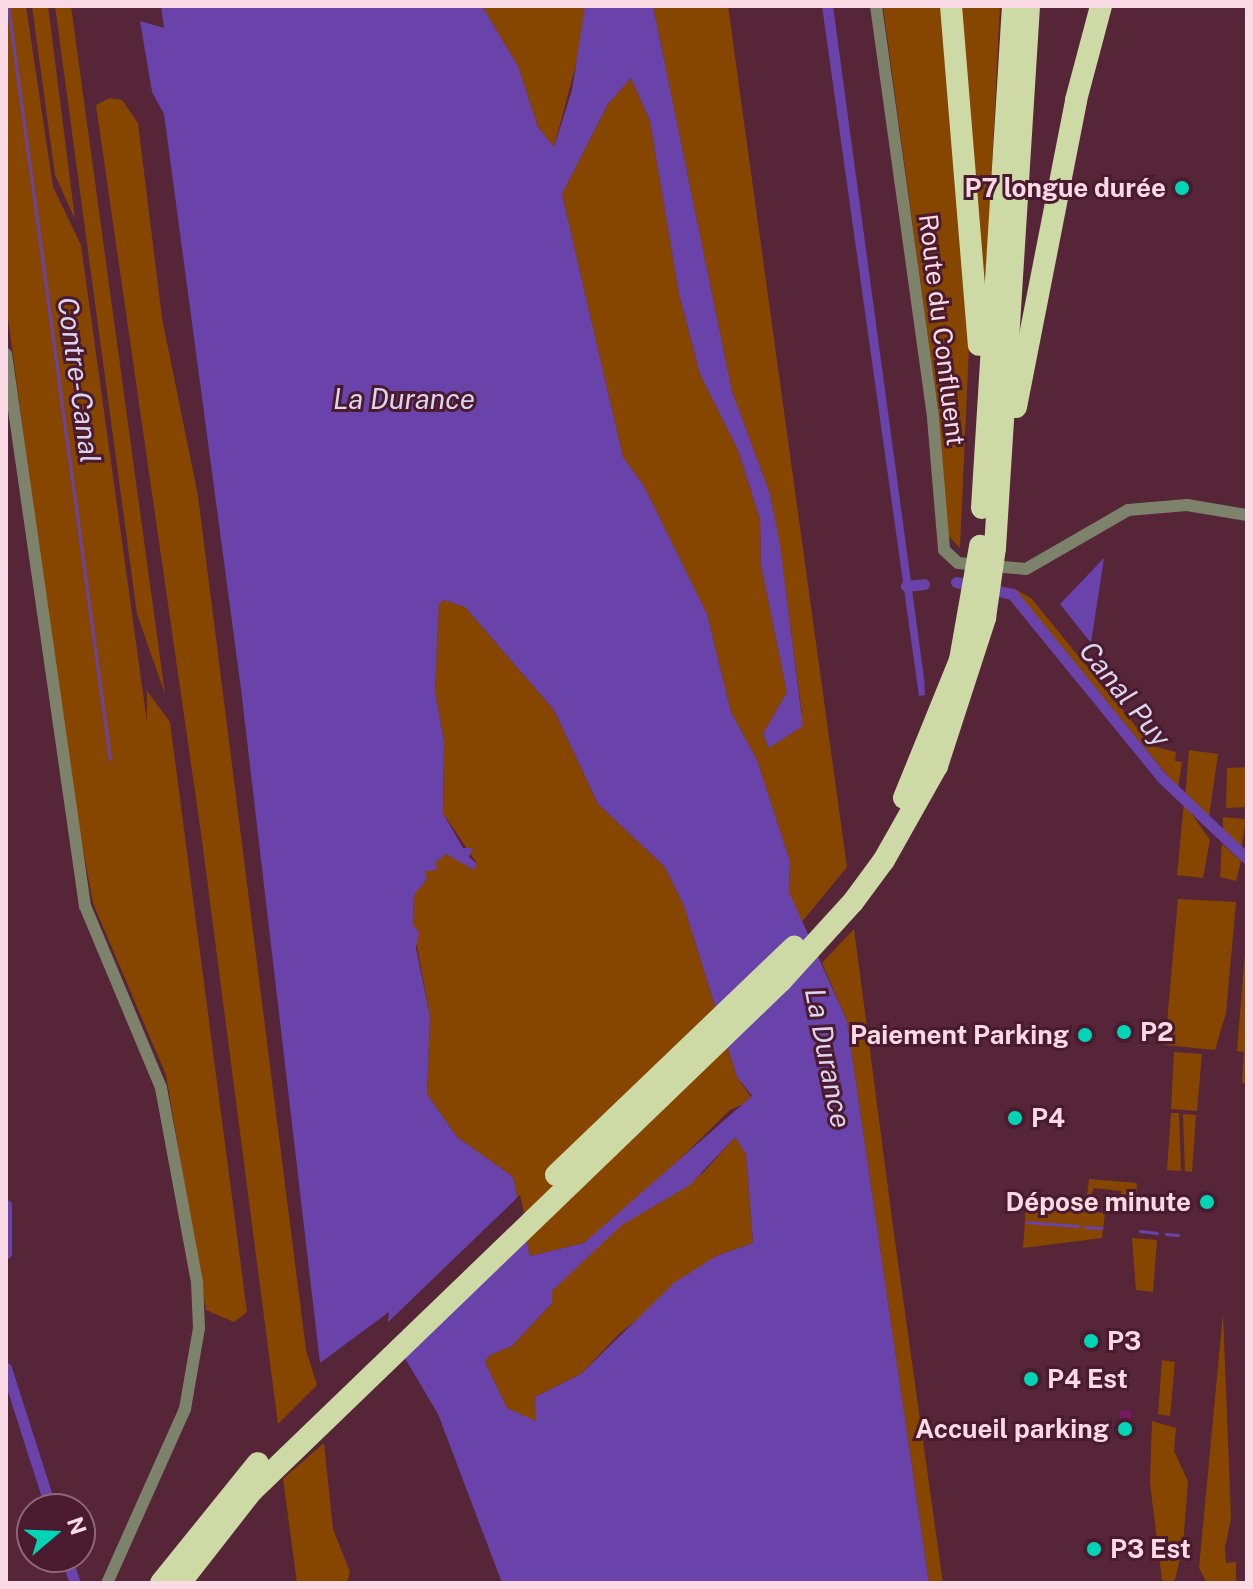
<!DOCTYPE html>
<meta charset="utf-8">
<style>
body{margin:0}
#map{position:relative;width:1253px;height:1589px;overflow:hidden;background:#562538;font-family:"Public Sans",sans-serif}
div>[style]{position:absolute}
.green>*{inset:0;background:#874600}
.water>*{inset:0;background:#6943a9}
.pier>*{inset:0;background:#562538}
.stream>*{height:3px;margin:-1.5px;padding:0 1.5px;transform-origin:1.5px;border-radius:1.5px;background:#6943a9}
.canal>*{height:11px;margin:-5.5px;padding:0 5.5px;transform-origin:5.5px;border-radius:5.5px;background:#6943a9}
.building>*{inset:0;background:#7a1867}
.minor>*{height:12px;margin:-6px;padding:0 6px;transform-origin:6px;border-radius:6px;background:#7d826b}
.trunk>*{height:22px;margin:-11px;padding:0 11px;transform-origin:11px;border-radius:11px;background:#cedaa6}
.trunk-bridge>*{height:22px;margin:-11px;padding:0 11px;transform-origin:11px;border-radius:11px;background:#cedaa6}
.dots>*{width:22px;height:22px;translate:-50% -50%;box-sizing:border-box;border:4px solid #4a1b2e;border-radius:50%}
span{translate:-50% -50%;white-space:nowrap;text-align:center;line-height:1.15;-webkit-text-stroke:6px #4a1b2e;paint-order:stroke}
.poi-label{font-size:26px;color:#fadae4;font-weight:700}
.right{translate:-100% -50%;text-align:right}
.left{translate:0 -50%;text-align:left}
.street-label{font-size:26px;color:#fadae4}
.water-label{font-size:28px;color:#dcd5f0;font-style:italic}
.frame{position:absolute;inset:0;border:8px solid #fadae4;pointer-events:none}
.north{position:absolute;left:16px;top:1493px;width:80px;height:80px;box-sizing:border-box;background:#4a1b2e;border:2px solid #906777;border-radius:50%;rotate:71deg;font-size:22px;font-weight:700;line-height:32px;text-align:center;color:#fadae4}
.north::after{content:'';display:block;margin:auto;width:28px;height:36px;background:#01d5b6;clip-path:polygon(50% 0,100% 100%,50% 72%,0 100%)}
</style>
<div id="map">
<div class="green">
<div style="clip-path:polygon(6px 6px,26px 6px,53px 187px,81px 245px,147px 722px,147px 691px,170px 722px,247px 1312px,234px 1322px,206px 1310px,166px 1075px,93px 903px,71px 786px,6px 303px)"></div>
<div style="clip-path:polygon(32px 6px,48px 6px,75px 219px,55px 175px)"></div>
<div style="clip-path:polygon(55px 6px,71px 6px,165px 694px,137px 614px)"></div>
<div style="clip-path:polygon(482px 6px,585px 6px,582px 42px,554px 147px,538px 127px,518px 66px)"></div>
<div style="clip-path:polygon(653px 6px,728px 6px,847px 867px,801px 923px,789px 892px,790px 861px,757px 760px,731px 712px,707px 614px,644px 486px,623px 457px,562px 194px,608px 104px,631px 78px,650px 121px,679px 294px,700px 374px,738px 450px,760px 519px,761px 565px,787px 692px,763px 735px,769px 748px,802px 714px,780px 546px,770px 494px,732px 391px)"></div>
<div style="clip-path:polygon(883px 6px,943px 6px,970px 325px,960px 548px,943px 530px,939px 418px)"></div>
<div style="clip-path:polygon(958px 6px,1000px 6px,986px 285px,982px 284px)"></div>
<div style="clip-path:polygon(110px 98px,122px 100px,138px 123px,162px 318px,198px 496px,306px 1350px,317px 1385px,278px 1424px,201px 833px,96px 105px)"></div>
<div style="clip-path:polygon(1013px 588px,1031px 598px,1152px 746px,1176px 752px,1175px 761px,1182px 762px,1178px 788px)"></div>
<div style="clip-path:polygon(444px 600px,465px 607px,554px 710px,598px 804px,665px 867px,684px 906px,737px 1077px,753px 1100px,730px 1110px,636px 1202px,584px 1243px,530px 1256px,513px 1177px,457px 1137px,427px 1094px,430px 1016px,413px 925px,414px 895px,424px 871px,446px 854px,474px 866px,476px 862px,443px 813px,444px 741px,435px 691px,439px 604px)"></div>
<div style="clip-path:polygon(1189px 750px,1218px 754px,1208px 824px,1185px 799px)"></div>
<div style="clip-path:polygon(1247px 767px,1247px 807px,1226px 808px,1227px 768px)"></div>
<div style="clip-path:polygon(1184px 803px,1210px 840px,1203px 878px,1177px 875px)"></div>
<div style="clip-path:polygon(1223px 817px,1246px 819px,1241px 852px,1223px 834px)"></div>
<div style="clip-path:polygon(1222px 844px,1241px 861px,1236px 881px,1220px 877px)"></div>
<div style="clip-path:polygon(1178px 899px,1236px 902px,1226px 1013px,1215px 1050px,1165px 1045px)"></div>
<div style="clip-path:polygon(1247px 927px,1247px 1084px,1242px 1083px,1244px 1052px,1237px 1051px)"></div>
<div style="clip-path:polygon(854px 929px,895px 1241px,943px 1583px,929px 1583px,847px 1021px,822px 963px)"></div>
<div style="clip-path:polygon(1174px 1052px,1202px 1054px,1197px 1111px,1171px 1109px)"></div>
<div style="clip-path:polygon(1171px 1113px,1179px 1113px,1181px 1171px,1167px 1170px)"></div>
<div style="clip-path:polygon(1183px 1114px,1196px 1115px,1192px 1172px,1185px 1171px)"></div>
<div style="clip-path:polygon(735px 1137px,746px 1154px,753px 1243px,716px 1256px,619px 1334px,581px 1374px,535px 1397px,537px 1422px,507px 1408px,485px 1362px,490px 1355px,512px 1346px,552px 1303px,552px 1291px,621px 1225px,703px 1173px)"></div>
<div style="clip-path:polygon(1089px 1179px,1137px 1183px,1136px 1200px,1120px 1206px,1121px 1191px,1094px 1188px,1086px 1204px)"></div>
<div style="clip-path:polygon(1026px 1205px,1105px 1213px,1102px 1238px,1023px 1248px)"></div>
<div style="clip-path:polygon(1132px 1238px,1157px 1240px,1153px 1292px,1136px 1290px)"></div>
<div style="clip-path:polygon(1223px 1313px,1231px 1518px,1225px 1548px,1226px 1563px,1236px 1562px,1236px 1583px,1207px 1583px,1199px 1568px)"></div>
<div style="clip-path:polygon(1162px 1360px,1175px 1362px,1170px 1416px,1158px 1414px)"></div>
<div style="clip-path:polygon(1152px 1421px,1176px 1428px,1174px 1451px,1188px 1481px,1183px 1545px,1175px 1580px,1168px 1582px,1162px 1580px,1150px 1483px)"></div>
<div style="clip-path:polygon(324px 1443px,333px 1529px,350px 1572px,347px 1583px,297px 1583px,283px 1479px)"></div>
</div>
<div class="water">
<div style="clip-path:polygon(evenodd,161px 6px,482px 6px,518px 66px,538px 127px,554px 147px,572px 90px,585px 6px,653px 6px,732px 391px,770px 494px,780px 544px,803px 726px,769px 748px,763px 734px,787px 692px,761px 565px,760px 519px,738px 450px,700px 374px,679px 294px,650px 121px,631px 78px,608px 104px,562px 194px,623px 457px,644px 486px,707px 614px,731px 712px,757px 760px,790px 861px,789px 892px,847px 1021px,929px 1583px,502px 1583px,438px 1414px,387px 1328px,389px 1312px,320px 1363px,241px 689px,164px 114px,152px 92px,140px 21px,164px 28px,161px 6px,444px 600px,465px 607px,554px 710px,598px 804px,665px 867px,684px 906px,737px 1077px,752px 1096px,584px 1243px,530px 1256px,513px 1177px,457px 1137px,427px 1094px,430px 1016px,416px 948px,419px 932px,413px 925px,414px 895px,427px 879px,425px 871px,437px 870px,435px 863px,446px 854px,474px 870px,477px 864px,469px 857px,473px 848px,463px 848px,443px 813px,444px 741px,435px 691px,439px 604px,444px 600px,161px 6px,735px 1137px,746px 1154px,753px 1243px,716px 1256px,674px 1283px,581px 1374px,535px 1397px,536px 1421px,507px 1408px,485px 1362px,490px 1355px,512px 1346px,552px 1303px,552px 1291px,622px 1225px,690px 1185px,735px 1137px)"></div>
<div style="clip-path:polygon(822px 6px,833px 6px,924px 678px,925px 695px,919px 696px)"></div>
<div style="clip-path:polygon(1104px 558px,1091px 643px,1060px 604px)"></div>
</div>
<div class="pier">
<div style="clip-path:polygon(520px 1195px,530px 1238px,390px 1345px,383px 1327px)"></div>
</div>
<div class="stream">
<div style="left:8px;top:6px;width:760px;rotate:82.29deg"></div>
<div style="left:1027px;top:1222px;width:51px;rotate:4.5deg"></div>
<div style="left:1085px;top:1227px;width:17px;rotate:3deg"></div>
<div style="left:1140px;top:1231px;width:17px;rotate:7deg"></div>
<div style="left:1166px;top:1234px;width:12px;rotate:5deg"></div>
</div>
<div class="canal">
<div style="left:956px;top:582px;width:57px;rotate:12.1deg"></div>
<div style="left:1012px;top:594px;width:236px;rotate:50.8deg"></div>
<div style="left:1161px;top:777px;width:119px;rotate:43.6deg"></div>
<div style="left:906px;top:586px;width:18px;rotate:-6deg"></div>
<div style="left:6px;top:1205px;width:48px;rotate:90deg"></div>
<div style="left:6px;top:1368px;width:148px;rotate:72.3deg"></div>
<div style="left:66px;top:1557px;width:28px;rotate:71deg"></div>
</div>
<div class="building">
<div style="clip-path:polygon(1130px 1410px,1134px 1436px,1119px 1438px,1120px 1411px)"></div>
</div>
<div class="minor">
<div style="left:876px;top:6px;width:416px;rotate:82.1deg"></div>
<div style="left:933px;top:418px;width:132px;rotate:85.2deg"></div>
<div style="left:944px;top:550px;width:19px;rotate:43deg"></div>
<div style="left:958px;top:563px;width:68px;rotate:5deg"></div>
<div style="left:1026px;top:569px;width:118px;rotate:-30deg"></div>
<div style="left:1128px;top:510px;width:59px;rotate:-4.8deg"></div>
<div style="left:1187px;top:505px;width:61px;rotate:9.5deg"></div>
<div style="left:6px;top:354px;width:558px;rotate:81.86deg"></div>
<div style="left:85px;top:906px;width:197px;rotate:67.3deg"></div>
<div style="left:161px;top:1088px;width:197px;rotate:79.5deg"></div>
<div style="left:197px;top:1282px;width:46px;rotate:87.5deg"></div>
<div style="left:199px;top:1328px;width:82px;rotate:99.8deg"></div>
<div style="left:185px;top:1409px;width:191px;rotate:114.1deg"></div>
</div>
<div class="trunk">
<div style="left:951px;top:6px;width:340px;rotate:85.3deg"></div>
<div style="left:1016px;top:407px;width:313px;rotate:-78.9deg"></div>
<div style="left:1076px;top:100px;width:97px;rotate:-75.1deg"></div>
<div style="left:982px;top:508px;width:503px;rotate:-86.47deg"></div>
<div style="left:995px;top:548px;width:543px;rotate:-86.41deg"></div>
<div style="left:556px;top:1175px;width:330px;rotate:-43.8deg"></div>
<div style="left:161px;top:1583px;width:154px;rotate:-51.1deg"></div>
<div style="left:180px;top:1583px;width:117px;rotate:-52deg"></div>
<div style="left:252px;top:1491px;width:735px;rotate:-43.95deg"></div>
<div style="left:781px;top:981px;width:107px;rotate:-47.7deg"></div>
<div style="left:853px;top:902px;width:52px;rotate:-53.6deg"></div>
<div style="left:884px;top:860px;width:108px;rotate:-60.6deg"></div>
<div style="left:937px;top:766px;width:156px;rotate:-72deg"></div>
</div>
<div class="trunk-bridge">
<div style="left:985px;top:618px;width:71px;rotate:-81.9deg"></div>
<div style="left:904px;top:798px;width:149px;rotate:-67.9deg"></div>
<div style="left:960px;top:660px;width:116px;rotate:-80deg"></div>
</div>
<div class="dots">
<div style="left:1182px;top:188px;background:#01d5b6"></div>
<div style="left:1124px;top:1032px;background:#01d5b6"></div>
<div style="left:1085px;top:1035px;background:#01d5b6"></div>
<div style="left:1015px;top:1118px;background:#01d5b6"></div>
<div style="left:1207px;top:1202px;background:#01d5b6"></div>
<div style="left:1091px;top:1341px;background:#01d5b6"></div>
<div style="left:1031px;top:1379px;background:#01d5b6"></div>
<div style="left:1125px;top:1429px;background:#01d5b6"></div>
<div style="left:1094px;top:1549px;background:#01d5b6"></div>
</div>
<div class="poi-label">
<span class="right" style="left:1166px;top:188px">P7 longue durée</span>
<span class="left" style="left:1140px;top:1032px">P2</span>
<span class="right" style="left:1069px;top:1035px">Paiement Parking</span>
<span class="left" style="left:1031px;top:1118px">P4</span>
<span class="right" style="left:1191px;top:1202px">Dépose minute</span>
<span class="left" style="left:1107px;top:1341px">P3</span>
<span class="left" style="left:1047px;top:1379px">P4 Est</span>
<span class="right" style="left:1109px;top:1429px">Accueil parking</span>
<span class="left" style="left:1110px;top:1549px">P3 Est</span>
</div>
<div class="street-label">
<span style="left:942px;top:330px;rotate:83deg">Route du Confluent</span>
</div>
<div class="water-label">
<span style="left:79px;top:380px;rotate:82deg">Contre-Canal</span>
<span style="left:404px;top:399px">La Durance</span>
<span style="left:1125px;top:694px;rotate:51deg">Canal Puy</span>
<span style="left:828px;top:1058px;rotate:79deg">La Durance</span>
</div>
<div class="frame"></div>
<div class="north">N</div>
</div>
